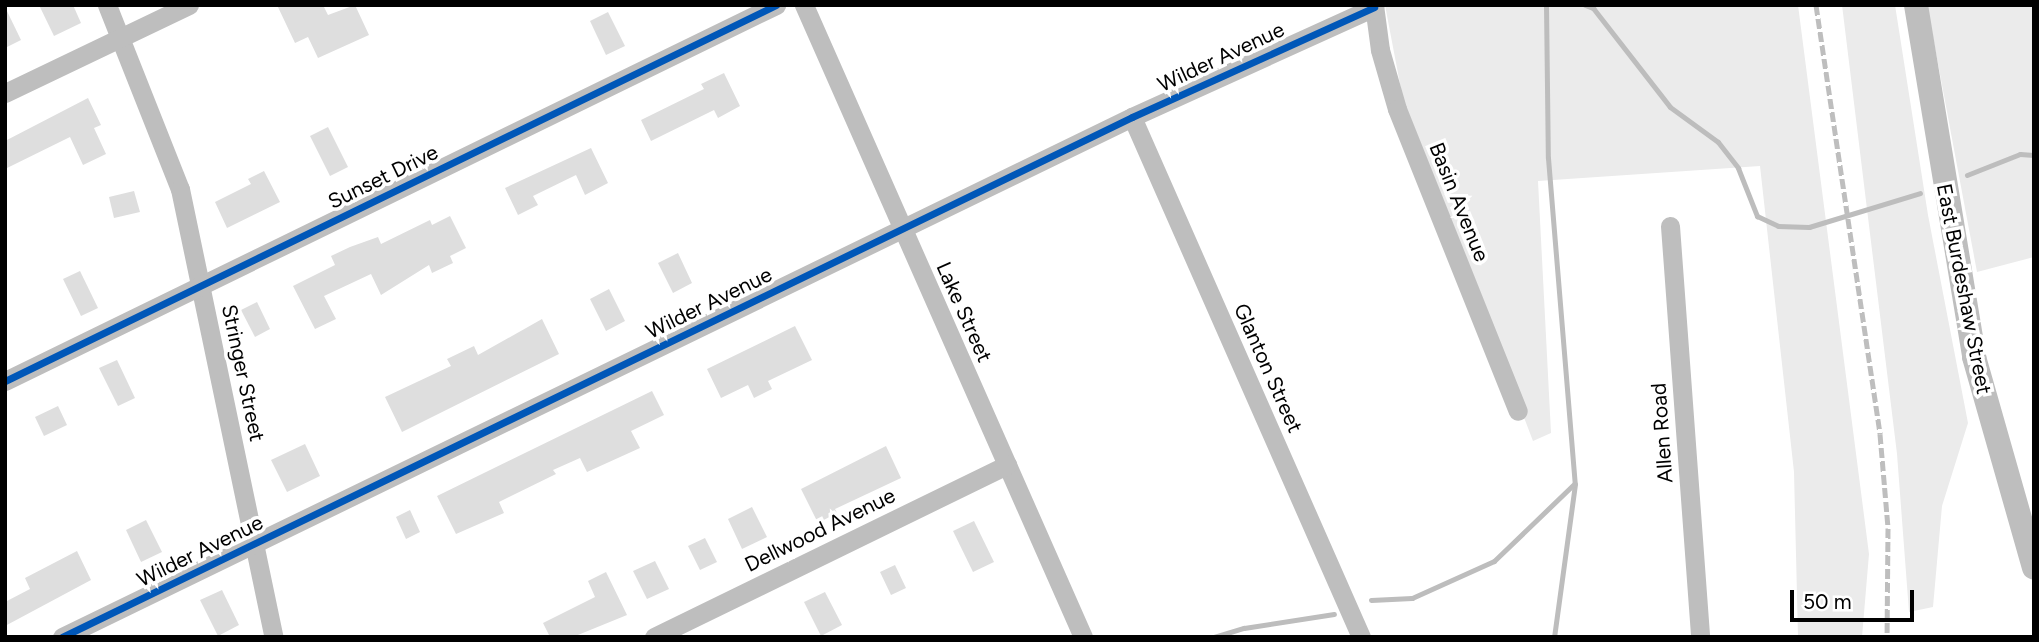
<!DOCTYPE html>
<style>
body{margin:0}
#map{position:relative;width:2039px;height:642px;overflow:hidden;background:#fff;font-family:Figtree,sans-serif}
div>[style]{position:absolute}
.green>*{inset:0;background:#ebebeb}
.stream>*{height:5px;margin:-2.5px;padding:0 2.5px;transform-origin:2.5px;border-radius:2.5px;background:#bdbdbd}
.building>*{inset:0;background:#dedede}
.minor>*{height:19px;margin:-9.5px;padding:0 9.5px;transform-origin:9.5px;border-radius:9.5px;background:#bebebe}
.tertiary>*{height:24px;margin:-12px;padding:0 12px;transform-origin:12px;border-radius:12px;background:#bebebe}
.rail>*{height:5px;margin-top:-2.5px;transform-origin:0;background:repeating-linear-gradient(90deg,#bebebe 0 10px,transparent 0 13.5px)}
.cycleway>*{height:7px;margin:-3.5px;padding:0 3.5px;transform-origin:3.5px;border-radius:3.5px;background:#0057b8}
span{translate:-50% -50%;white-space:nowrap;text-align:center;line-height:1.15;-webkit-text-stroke:7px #fff;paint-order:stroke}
.street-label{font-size:21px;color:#000}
.frame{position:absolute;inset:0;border:7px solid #000;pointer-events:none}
.scale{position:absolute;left:1790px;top:590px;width:124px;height:32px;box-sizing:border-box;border:4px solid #000;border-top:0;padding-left:9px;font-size:21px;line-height:24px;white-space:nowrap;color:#000;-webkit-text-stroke:5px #fff;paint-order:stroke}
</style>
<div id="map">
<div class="green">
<div style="clip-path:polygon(1385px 5px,1798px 5px,1869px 554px,1862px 637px,1798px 637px,1794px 472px,1760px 166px,1538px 181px,1551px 433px,1533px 441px,1404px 105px)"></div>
<div style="clip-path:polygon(1842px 5px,1895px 5px,1928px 215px,1968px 423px,1942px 506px,1933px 607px,1909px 612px,1897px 454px)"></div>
<div style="clip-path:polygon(1927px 5px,2034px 5px,2034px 257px,1977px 272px)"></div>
</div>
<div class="stream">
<div style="left:1546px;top:5px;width:153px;rotate:89.3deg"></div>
<div style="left:1548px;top:158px;width:327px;rotate:85.3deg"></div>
<div style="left:1575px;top:484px;width:154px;rotate:97.8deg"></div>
<div style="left:1585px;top:5px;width:9px;rotate:21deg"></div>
<div style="left:1593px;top:8px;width:125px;rotate:52.1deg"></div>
<div style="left:1670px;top:107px;width:59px;rotate:36.1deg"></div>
<div style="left:1718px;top:142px;width:33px;rotate:52deg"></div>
<div style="left:1738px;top:168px;width:52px;rotate:68.4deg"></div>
<div style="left:1757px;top:216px;width:23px;rotate:25deg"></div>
<div style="left:1778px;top:226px;width:31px;rotate:2deg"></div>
<div style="left:1809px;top:227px;width:116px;rotate:-17deg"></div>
<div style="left:1967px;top:175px;width:57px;rotate:-21.6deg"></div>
<div style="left:2020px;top:154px;width:14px;rotate:4deg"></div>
<div style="left:1371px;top:600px;width:41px;rotate:-2.8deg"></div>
<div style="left:1412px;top:598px;width:90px;rotate:-24.3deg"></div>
<div style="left:1494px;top:561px;width:111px;rotate:-43.9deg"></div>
<div style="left:1214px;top:637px;width:31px;rotate:-17deg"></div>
<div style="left:1244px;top:628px;width:91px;rotate:-8.8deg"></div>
</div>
<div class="building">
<div style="clip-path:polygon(39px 5px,73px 5px,81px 23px,54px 36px)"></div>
<div style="clip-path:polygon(277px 5px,323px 5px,328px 15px,355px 5px,369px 35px,318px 58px,308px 37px,295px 43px)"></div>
<div style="clip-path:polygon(5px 7px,21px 40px,5px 48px)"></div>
<div style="clip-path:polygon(608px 12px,625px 46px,606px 55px,590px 21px)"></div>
<div style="clip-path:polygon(724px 73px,740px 106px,718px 118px,714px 110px,651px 141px,641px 120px,704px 89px,701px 84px)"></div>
<div style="clip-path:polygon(88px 98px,101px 125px,94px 128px,106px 154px,83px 165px,70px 137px,5px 169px,5px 141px)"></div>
<div style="clip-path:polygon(328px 127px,348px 167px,330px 176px,310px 136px)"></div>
<div style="clip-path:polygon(591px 148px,608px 183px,585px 195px,576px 175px,533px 196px,538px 205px,518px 215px,505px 188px)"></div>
<div style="clip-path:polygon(264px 171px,280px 202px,227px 228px,215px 202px,251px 184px,248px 179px)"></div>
<div style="clip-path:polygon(134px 191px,140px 212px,114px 218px,109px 197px)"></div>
<div style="clip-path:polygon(450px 216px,466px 248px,450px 256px,453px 263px,432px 273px,429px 265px,381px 295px,371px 274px,324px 296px,336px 319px,315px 329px,293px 286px,335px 265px,331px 256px,350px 247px,378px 237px,381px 244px,430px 220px,432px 225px)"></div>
<div style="clip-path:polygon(678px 253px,692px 283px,673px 293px,658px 263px)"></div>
<div style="clip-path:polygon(80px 271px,98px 308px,81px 316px,63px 279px)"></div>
<div style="clip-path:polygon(609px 289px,625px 321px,606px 331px,590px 299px)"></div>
<div style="clip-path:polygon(257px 302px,270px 329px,255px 337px,241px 310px)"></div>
<div style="clip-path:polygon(542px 319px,559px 354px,402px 432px,385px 397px,451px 366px,447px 359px,474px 346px,478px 355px)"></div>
<div style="clip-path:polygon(795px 326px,812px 360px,768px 381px,772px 389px,754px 398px,748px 385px,721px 398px,707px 369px)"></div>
<div style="clip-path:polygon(117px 360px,135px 398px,118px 406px,99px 368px)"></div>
<div style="clip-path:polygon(652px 391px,664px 415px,631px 431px,640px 448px,587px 472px,580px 458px,553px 470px,556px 474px,499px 502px,504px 513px,456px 534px,437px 496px)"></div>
<div style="clip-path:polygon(58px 406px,67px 425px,44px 436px,35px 417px)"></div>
<div style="clip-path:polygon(305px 444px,320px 476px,287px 492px,271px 460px)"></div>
<div style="clip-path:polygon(886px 446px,901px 478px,835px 509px,837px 513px,818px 523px,801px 489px)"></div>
<div style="clip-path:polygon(752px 507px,767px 537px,742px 549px,728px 519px)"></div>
<div style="clip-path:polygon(410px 510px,420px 532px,406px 539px,396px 517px)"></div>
<div style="clip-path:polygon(146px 520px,162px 552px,141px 562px,126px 530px)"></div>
<div style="clip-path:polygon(974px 521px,994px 562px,973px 572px,953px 531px)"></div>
<div style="clip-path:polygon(705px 538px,717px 562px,700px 570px,688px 546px)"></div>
<div style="clip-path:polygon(77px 551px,91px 580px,5px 626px,5px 602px,30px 589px,25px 578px)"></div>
<div style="clip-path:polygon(655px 561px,669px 589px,647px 599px,633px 571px)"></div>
<div style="clip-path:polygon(895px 565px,906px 588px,891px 595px,880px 572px)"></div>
<div style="clip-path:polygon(606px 572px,627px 615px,573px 637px,550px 637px,543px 623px,595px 597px,588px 581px)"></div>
<div style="clip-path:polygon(222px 590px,239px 625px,218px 636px,200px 600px)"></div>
<div style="clip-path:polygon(825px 592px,842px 625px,821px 636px,804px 602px)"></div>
</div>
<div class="minor">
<div style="left:107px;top:5px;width:198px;rotate:68.4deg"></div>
<div style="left:180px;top:189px;width:458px;rotate:78.2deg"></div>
<div style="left:804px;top:5px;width:691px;rotate:66.18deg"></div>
<div style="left:1374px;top:5px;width:45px;rotate:82.4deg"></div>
<div style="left:1380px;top:50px;width:61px;rotate:73.9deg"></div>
<div style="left:1397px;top:109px;width:325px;rotate:68.2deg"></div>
<div style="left:5px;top:93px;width:204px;rotate:-25.6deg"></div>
<div style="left:1132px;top:117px;width:568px;rotate:66.23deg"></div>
<div style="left:1670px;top:226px;width:412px;rotate:85.8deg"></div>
<div style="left:5px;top:381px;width:858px;rotate:-26deg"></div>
<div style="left:62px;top:637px;width:1190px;rotate:-25.92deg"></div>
<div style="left:1132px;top:117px;width:266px;rotate:-24.4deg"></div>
<div style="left:654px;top:637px;width:393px;rotate:-26deg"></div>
</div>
<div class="tertiary">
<div style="left:1916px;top:5px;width:357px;rotate:80.6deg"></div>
<div style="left:1974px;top:357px;width:219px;rotate:74.1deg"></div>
</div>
<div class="rail">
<div style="left:1816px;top:5px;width:434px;rotate:81.5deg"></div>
<div style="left:1880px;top:434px;width:94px;rotate:85.1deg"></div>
<div style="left:1888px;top:528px;width:109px;rotate:90.5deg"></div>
</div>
<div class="cycleway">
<div style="left:5px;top:381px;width:858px;rotate:-26deg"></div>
<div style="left:62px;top:637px;width:1190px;rotate:-25.92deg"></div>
<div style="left:1132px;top:117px;width:266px;rotate:-24.4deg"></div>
</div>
<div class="street-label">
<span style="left:1221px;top:57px;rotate:-25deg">Wilder Avenue</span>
<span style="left:383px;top:177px;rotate:-26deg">Sunset Drive</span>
<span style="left:1459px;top:202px;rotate:68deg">Basin Avenue</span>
<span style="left:1964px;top:289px;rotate:79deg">East Burdeshaw Street</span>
<span style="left:709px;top:303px;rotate:-26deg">Wilder Avenue</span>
<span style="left:964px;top:312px;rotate:66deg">Lake Street</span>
<span style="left:1268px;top:368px;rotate:66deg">Glanton Street</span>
<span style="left:243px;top:373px;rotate:78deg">Stringer Street</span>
<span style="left:1662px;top:433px;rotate:-94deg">Allen Road</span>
<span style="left:820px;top:530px;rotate:-26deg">Dellwood Avenue</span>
<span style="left:200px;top:551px;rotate:-26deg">Wilder Avenue</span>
</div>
<div class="frame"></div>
<div class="scale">50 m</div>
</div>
